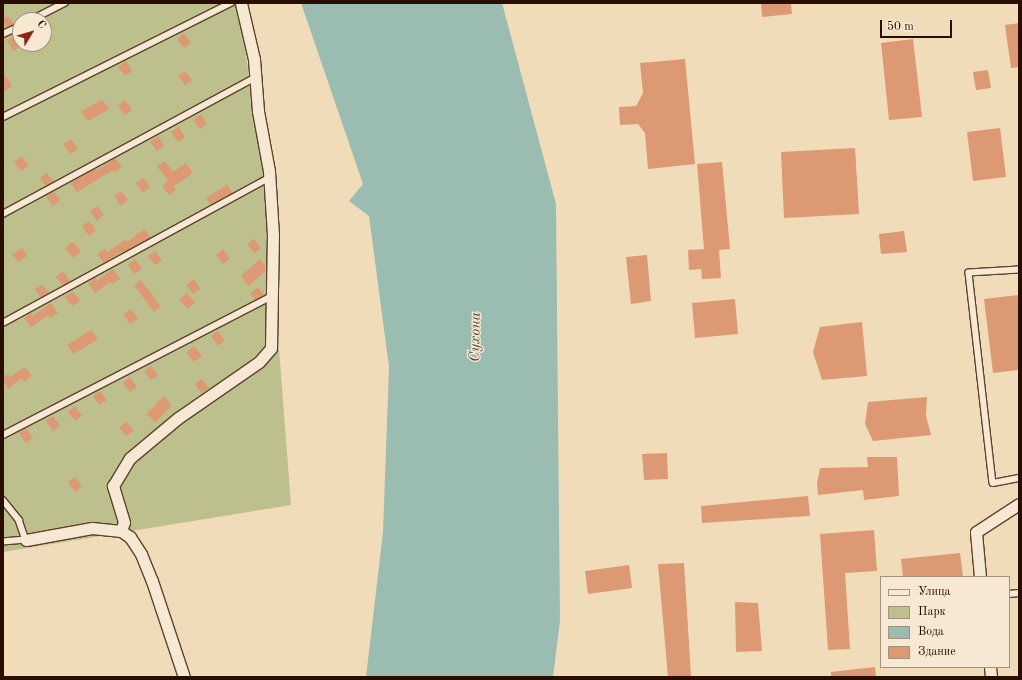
<!DOCTYPE html>
<meta charset="utf-8">
<style>
body{margin:0}
#map{position:relative;width:1022px;height:680px;overflow:hidden;background:#f1dcba;font-family:"Old Standard TT",serif}
div>[style]{position:absolute}
.green>*{inset:0;background:#bdbf8d}
.water>*{inset:0;background:#9bbcb0}
.building>*{inset:0;background:#dd9973}
.roads{filter:drop-shadow(1px 0 #5b422e) drop-shadow(-1px 0 #5b422e) drop-shadow(0 1px #5b422e) drop-shadow(0 -1px #5b422e)}
.service>*{height:5.5px;margin:-2.75px;padding:0 2.75px;transform-origin:2.75px;border-radius:2.75px;background:#f6e8d2}
.minor>*{height:11px;margin:-5.5px;padding:0 5.5px;transform-origin:5.5px;border-radius:5.5px;background:#f6e8d2}
span{translate:-50% -50%;white-space:nowrap;text-align:center;line-height:1.15;-webkit-text-stroke:3px #f6e8d2;paint-order:stroke}
.water-label{font-size:15px;color:#514b3e;font-style:italic}
.frame{position:absolute;inset:0;border:4px solid #290e00;pointer-events:none}
.legend{position:absolute;left:880px;top:576px;width:130px;height:92px;box-sizing:border-box;background:#f6e8d2;border:1px solid #a4917e;margin:0;padding:5px 7px;list-style:none;font-size:12px;color:#290e00}
.legend li{display:flex;align-items:center;gap:8px;height:20px}
.legend b{width:20px;border:1px solid #a4917e}
.north{position:absolute;left:12px;top:12px;width:40px;height:40px;box-sizing:border-box;background:#f6e8d2;border:1px solid #a4917e;border-radius:50%;rotate:52deg;font-size:11px;font-weight:700;line-height:16px;text-align:center;color:#290e00}
.north::after{content:'';display:block;margin:auto;width:14px;height:18px;background:#8f2418;clip-path:polygon(50% 0,100% 100%,50% 72%,0 100%)}
.scale{position:absolute;left:880px;top:20px;width:72px;height:18px;box-sizing:border-box;border:2px solid #290e00;border-top:0;padding-left:5px;font-size:12px;line-height:14px;white-space:nowrap;color:#290e00;-webkit-text-stroke:3px #f6e8d2;paint-order:stroke}
</style>
<div id="map">
<div class="green">
<div style="clip-path:polygon(evenodd,3px 3px,235px 3px,245px 48px,268px 205px,291px 505px,3px 552px,3px 3px,20px 20px,44px 20px,44px 44px,20px 44px,20px 20px)"></div>
</div>
<div class="water">
<div style="clip-path:polygon(301px 3px,502px 3px,556px 204px,560px 621px,553px 677px,366px 677px,383px 532px,389px 367px,369px 216px,349px 201px,363px 184px)"></div>
</div>
<div class="building">
<div style="clip-path:polygon(761px 3px,791px 3px,792px 14px,762px 17px)"></div>
<div style="clip-path:polygon(8px 16px,14px 24px,6px 28px,3px 19px)"></div>
<div style="clip-path:polygon(1019px 23px,1019px 67px,1011px 68px,1005px 25px)"></div>
<div style="clip-path:polygon(184px 33px,191px 43px,184px 48px,177px 39px)"></div>
<div style="clip-path:polygon(14px 36px,21px 45px,14px 51px,7px 41px)"></div>
<div style="clip-path:polygon(913px 39px,922px 117px,889px 120px,881px 43px)"></div>
<div style="clip-path:polygon(685px 59px,695px 164px,648px 169px,645px 133px,638px 124px,620px 125px,619px 107px,636px 106px,643px 93px,640px 63px)"></div>
<div style="clip-path:polygon(126px 61px,132px 71px,125px 76px,118px 67px)"></div>
<div style="clip-path:polygon(988px 70px,991px 88px,976px 90px,973px 72px)"></div>
<div style="clip-path:polygon(185px 71px,192px 80px,185px 85px,178px 76px)"></div>
<div style="clip-path:polygon(3px 73px,12px 86px,3px 92px)"></div>
<div style="clip-path:polygon(102px 100px,109px 109px,88px 121px,81px 111px)"></div>
<div style="clip-path:polygon(125px 100px,132px 110px,125px 115px,118px 106px)"></div>
<div style="clip-path:polygon(201px 114px,207px 124px,200px 129px,193px 120px)"></div>
<div style="clip-path:polygon(179px 127px,185px 137px,178px 142px,171px 132px)"></div>
<div style="clip-path:polygon(1000px 128px,1006px 177px,973px 181px,967px 132px)"></div>
<div style="clip-path:polygon(158px 136px,164px 146px,157px 151px,150px 142px)"></div>
<div style="clip-path:polygon(71px 139px,78px 149px,70px 154px,63px 144px)"></div>
<div style="clip-path:polygon(855px 148px,859px 214px,784px 218px,781px 152px)"></div>
<div style="clip-path:polygon(22px 156px,29px 166px,21px 171px,14px 162px)"></div>
<div style="clip-path:polygon(115px 158px,122px 167px,114px 173px,113px 170px,77px 192px,70px 183px,95px 169px,97px 171px)"></div>
<div style="clip-path:polygon(165px 161px,173px 172px,186px 163px,193px 173px,174px 186px,176px 190px,169px 195px,162px 186px,168px 181px,157px 166px)"></div>
<div style="clip-path:polygon(722px 162px,730px 249px,719px 250px,721px 278px,702px 279px,701px 269px,689px 270px,688px 250px,704px 249px,697px 164px)"></div>
<div style="clip-path:polygon(47px 173px,54px 182px,46px 186px,40px 178px)"></div>
<div style="clip-path:polygon(143px 178px,150px 187px,143px 193px,136px 183px)"></div>
<div style="clip-path:polygon(227px 185px,233px 193px,211px 205px,206px 198px)"></div>
<div style="clip-path:polygon(121px 191px,128px 200px,121px 206px,114px 196px)"></div>
<div style="clip-path:polygon(54px 192px,60px 200px,53px 206px,46px 196px)"></div>
<div style="clip-path:polygon(97px 206px,104px 215px,97px 221px,90px 211px)"></div>
<div style="clip-path:polygon(89px 221px,96px 230px,89px 236px,82px 226px)"></div>
<div style="clip-path:polygon(144px 229px,151px 238px,123px 253px,122px 251px,104px 263px,97px 254px,105px 249px,107px 252px,125px 240px,127px 242px)"></div>
<div style="clip-path:polygon(904px 231px,907px 252px,881px 254px,879px 234px)"></div>
<div style="clip-path:polygon(254px 239px,261px 248px,254px 253px,247px 244px)"></div>
<div style="clip-path:polygon(73px 242px,81px 252px,73px 258px,65px 248px)"></div>
<div style="clip-path:polygon(22px 248px,27px 256px,18px 262px,12px 255px)"></div>
<div style="clip-path:polygon(223px 249px,230px 259px,223px 264px,216px 255px)"></div>
<div style="clip-path:polygon(155px 251px,162px 260px,155px 265px,148px 256px)"></div>
<div style="clip-path:polygon(647px 255px,651px 301px,631px 304px,626px 257px)"></div>
<div style="clip-path:polygon(135px 259px,142px 269px,134px 274px,128px 265px)"></div>
<div style="clip-path:polygon(260px 259px,265px 266px,265px 271px,249px 286px,241px 276px)"></div>
<div style="clip-path:polygon(113px 269px,120px 279px,112px 284px,110px 282px,95px 293px,88px 283px,95px 278px,97px 281px)"></div>
<div style="clip-path:polygon(63px 271px,70px 281px,63px 286px,56px 277px)"></div>
<div style="clip-path:polygon(194px 279px,200px 289px,193px 294px,186px 285px)"></div>
<div style="clip-path:polygon(141px 280px,161px 307px,154px 312px,134px 285px)"></div>
<div style="clip-path:polygon(42px 284px,49px 293px,41px 298px,35px 289px)"></div>
<div style="clip-path:polygon(258px 287px,264px 295px,255px 300px,250px 293px)"></div>
<div style="clip-path:polygon(73px 291px,80px 301px,72px 306px,65px 297px)"></div>
<div style="clip-path:polygon(187px 293px,195px 303px,187px 309px,179px 299px)"></div>
<div style="clip-path:polygon(1019px 295px,1019px 370px,993px 373px,984px 299px)"></div>
<div style="clip-path:polygon(735px 299px,738px 334px,695px 338px,692px 303px)"></div>
<div style="clip-path:polygon(51px 303px,58px 313px,50px 318px,48px 315px,31px 327px,24px 318px,31px 313px,33px 316px)"></div>
<div style="clip-path:polygon(131px 309px,138px 319px,130px 324px,123px 314px)"></div>
<div style="clip-path:polygon(862px 322px,867px 376px,822px 380px,813px 352px,820px 327px)"></div>
<div style="clip-path:polygon(91px 330px,98px 339px,74px 354px,67px 345px)"></div>
<div style="clip-path:polygon(218px 331px,225px 341px,218px 346px,211px 336px)"></div>
<div style="clip-path:polygon(194px 346px,202px 356px,194px 362px,186px 353px)"></div>
<div style="clip-path:polygon(151px 366px,158px 375px,151px 380px,144px 371px)"></div>
<div style="clip-path:polygon(25px 367px,32px 376px,24px 382px,22px 378px,8px 389px,3px 378px,8px 374px,10px 377px)"></div>
<div style="clip-path:polygon(130px 377px,137px 387px,130px 392px,123px 383px)"></div>
<div style="clip-path:polygon(202px 379px,209px 388px,201px 393px,195px 384px)"></div>
<div style="clip-path:polygon(100px 391px,107px 400px,99px 405px,93px 396px)"></div>
<div style="clip-path:polygon(164px 396px,171px 406px,155px 423px,147px 414px)"></div>
<div style="clip-path:polygon(927px 397px,926px 416px,931px 435px,873px 441px,865px 424px,868px 402px)"></div>
<div style="clip-path:polygon(75px 406px,82px 416px,75px 421px,68px 412px)"></div>
<div style="clip-path:polygon(53px 416px,60px 425px,53px 431px,46px 421px)"></div>
<div style="clip-path:polygon(127px 422px,134px 431px,126px 436px,119px 427px)"></div>
<div style="clip-path:polygon(26px 428px,33px 438px,26px 443px,19px 433px)"></div>
<div style="clip-path:polygon(667px 453px,668px 479px,644px 480px,642px 454px)"></div>
<div style="clip-path:polygon(867px 457px,897px 457px,899px 496px,864px 500px,863px 490px,818px 495px,817px 483px,820px 468px,868px 467px)"></div>
<div style="clip-path:polygon(75px 477px,82px 486px,75px 492px,68px 482px)"></div>
<div style="clip-path:polygon(808px 496px,810px 516px,702px 523px,701px 506px)"></div>
<div style="clip-path:polygon(874px 530px,877px 571px,845px 573px,850px 649px,828px 650px,820px 534px)"></div>
<div style="clip-path:polygon(960px 553px,963px 577px,903px 577px,901px 559px)"></div>
<div style="clip-path:polygon(684px 563px,691px 677px,668px 677px,658px 564px)"></div>
<div style="clip-path:polygon(629px 565px,632px 588px,588px 594px,585px 571px)"></div>
<div style="clip-path:polygon(735px 602px,758px 603px,762px 651px,736px 652px)"></div>
<div style="clip-path:polygon(875px 667px,876px 677px,831px 677px,831px 672px)"></div>
</div>
<div class="roads">
<div class="service">
<div style="left:31px;top:20px;width:38px;rotate:-27deg"></div>
<div style="left:3px;top:34px;width:19px;rotate:-25deg"></div>
<div style="left:3px;top:117px;width:255px;rotate:-26.6deg"></div>
<div style="left:3px;top:214px;width:286px;rotate:-28.4deg"></div>
<div style="left:1019px;top:270px;width:50px;rotate:176.6deg"></div>
<div style="left:969px;top:273px;width:211px;rotate:83.5deg"></div>
<div style="left:993px;top:483px;width:26px;rotate:-11deg"></div>
<div style="left:3px;top:323px;width:303px;rotate:-28.6deg"></div>
<div style="left:3px;top:435px;width:303px;rotate:-27.3deg"></div>
<div style="left:3px;top:500px;width:26px;rotate:51deg"></div>
<div style="left:19px;top:520px;width:21px;rotate:71deg"></div>
<div style="left:26px;top:540px;width:23px;rotate:175deg"></div>
<div style="left:1009px;top:594px;width:10px;rotate:-6deg"></div>
</div>
<div class="minor">
<div style="left:121px;top:531px;width:9px;rotate:-72deg"></div>
<div style="left:124px;top:522px;width:38px;rotate:-107deg"></div>
<div style="left:113px;top:486px;width:33px;rotate:-59deg"></div>
<div style="left:130px;top:458px;width:62px;rotate:-39.8deg"></div>
<div style="left:178px;top:418px;width:98px;rotate:-34.7deg"></div>
<div style="left:259px;top:362px;width:18px;rotate:-49deg"></div>
<div style="left:271px;top:348px;width:113px;rotate:-89deg"></div>
<div style="left:273px;top:235px;width:64px;rotate:-93.6deg"></div>
<div style="left:269px;top:171px;width:61px;rotate:-100.4deg"></div>
<div style="left:258px;top:111px;width:52px;rotate:-94.4deg"></div>
<div style="left:254px;top:59px;width:57px;rotate:-103.1deg"></div>
<div style="left:26px;top:540px;width:67px;rotate:-10.3deg"></div>
<div style="left:92px;top:528px;width:29px;rotate:6deg"></div>
<div style="left:121px;top:531px;width:11px;rotate:34deg"></div>
<div style="left:130px;top:537px;width:20px;rotate:57deg"></div>
<div style="left:141px;top:554px;width:29px;rotate:68deg"></div>
<div style="left:152px;top:581px;width:101px;rotate:71.6deg"></div>
<div style="left:980px;top:577px;width:45px;rotate:-95.1deg"></div>
<div style="left:976px;top:532px;width:51px;rotate:-33.1deg"></div>
<div style="left:990px;top:667px;width:10px;rotate:84deg"></div>
</div>
</div>
<div class="water-label">
<span style="left:476px;top:337px;rotate:-89deg">Сухона</span>
</div>
<div class="frame"></div>
<ul class="legend">
<li><b style="height:5px;background:#f6e8d2"></b>Улица</li>
<li><b style="height:11px;background:#bdbf8d"></b>Парк</li>
<li><b style="height:11px;background:#9bbcb0"></b>Вода</li>
<li><b style="height:11px;background:#dd9973"></b>Здание</li>
</ul>
<div class="north">С</div>
<div class="scale">50 m</div>
</div>
